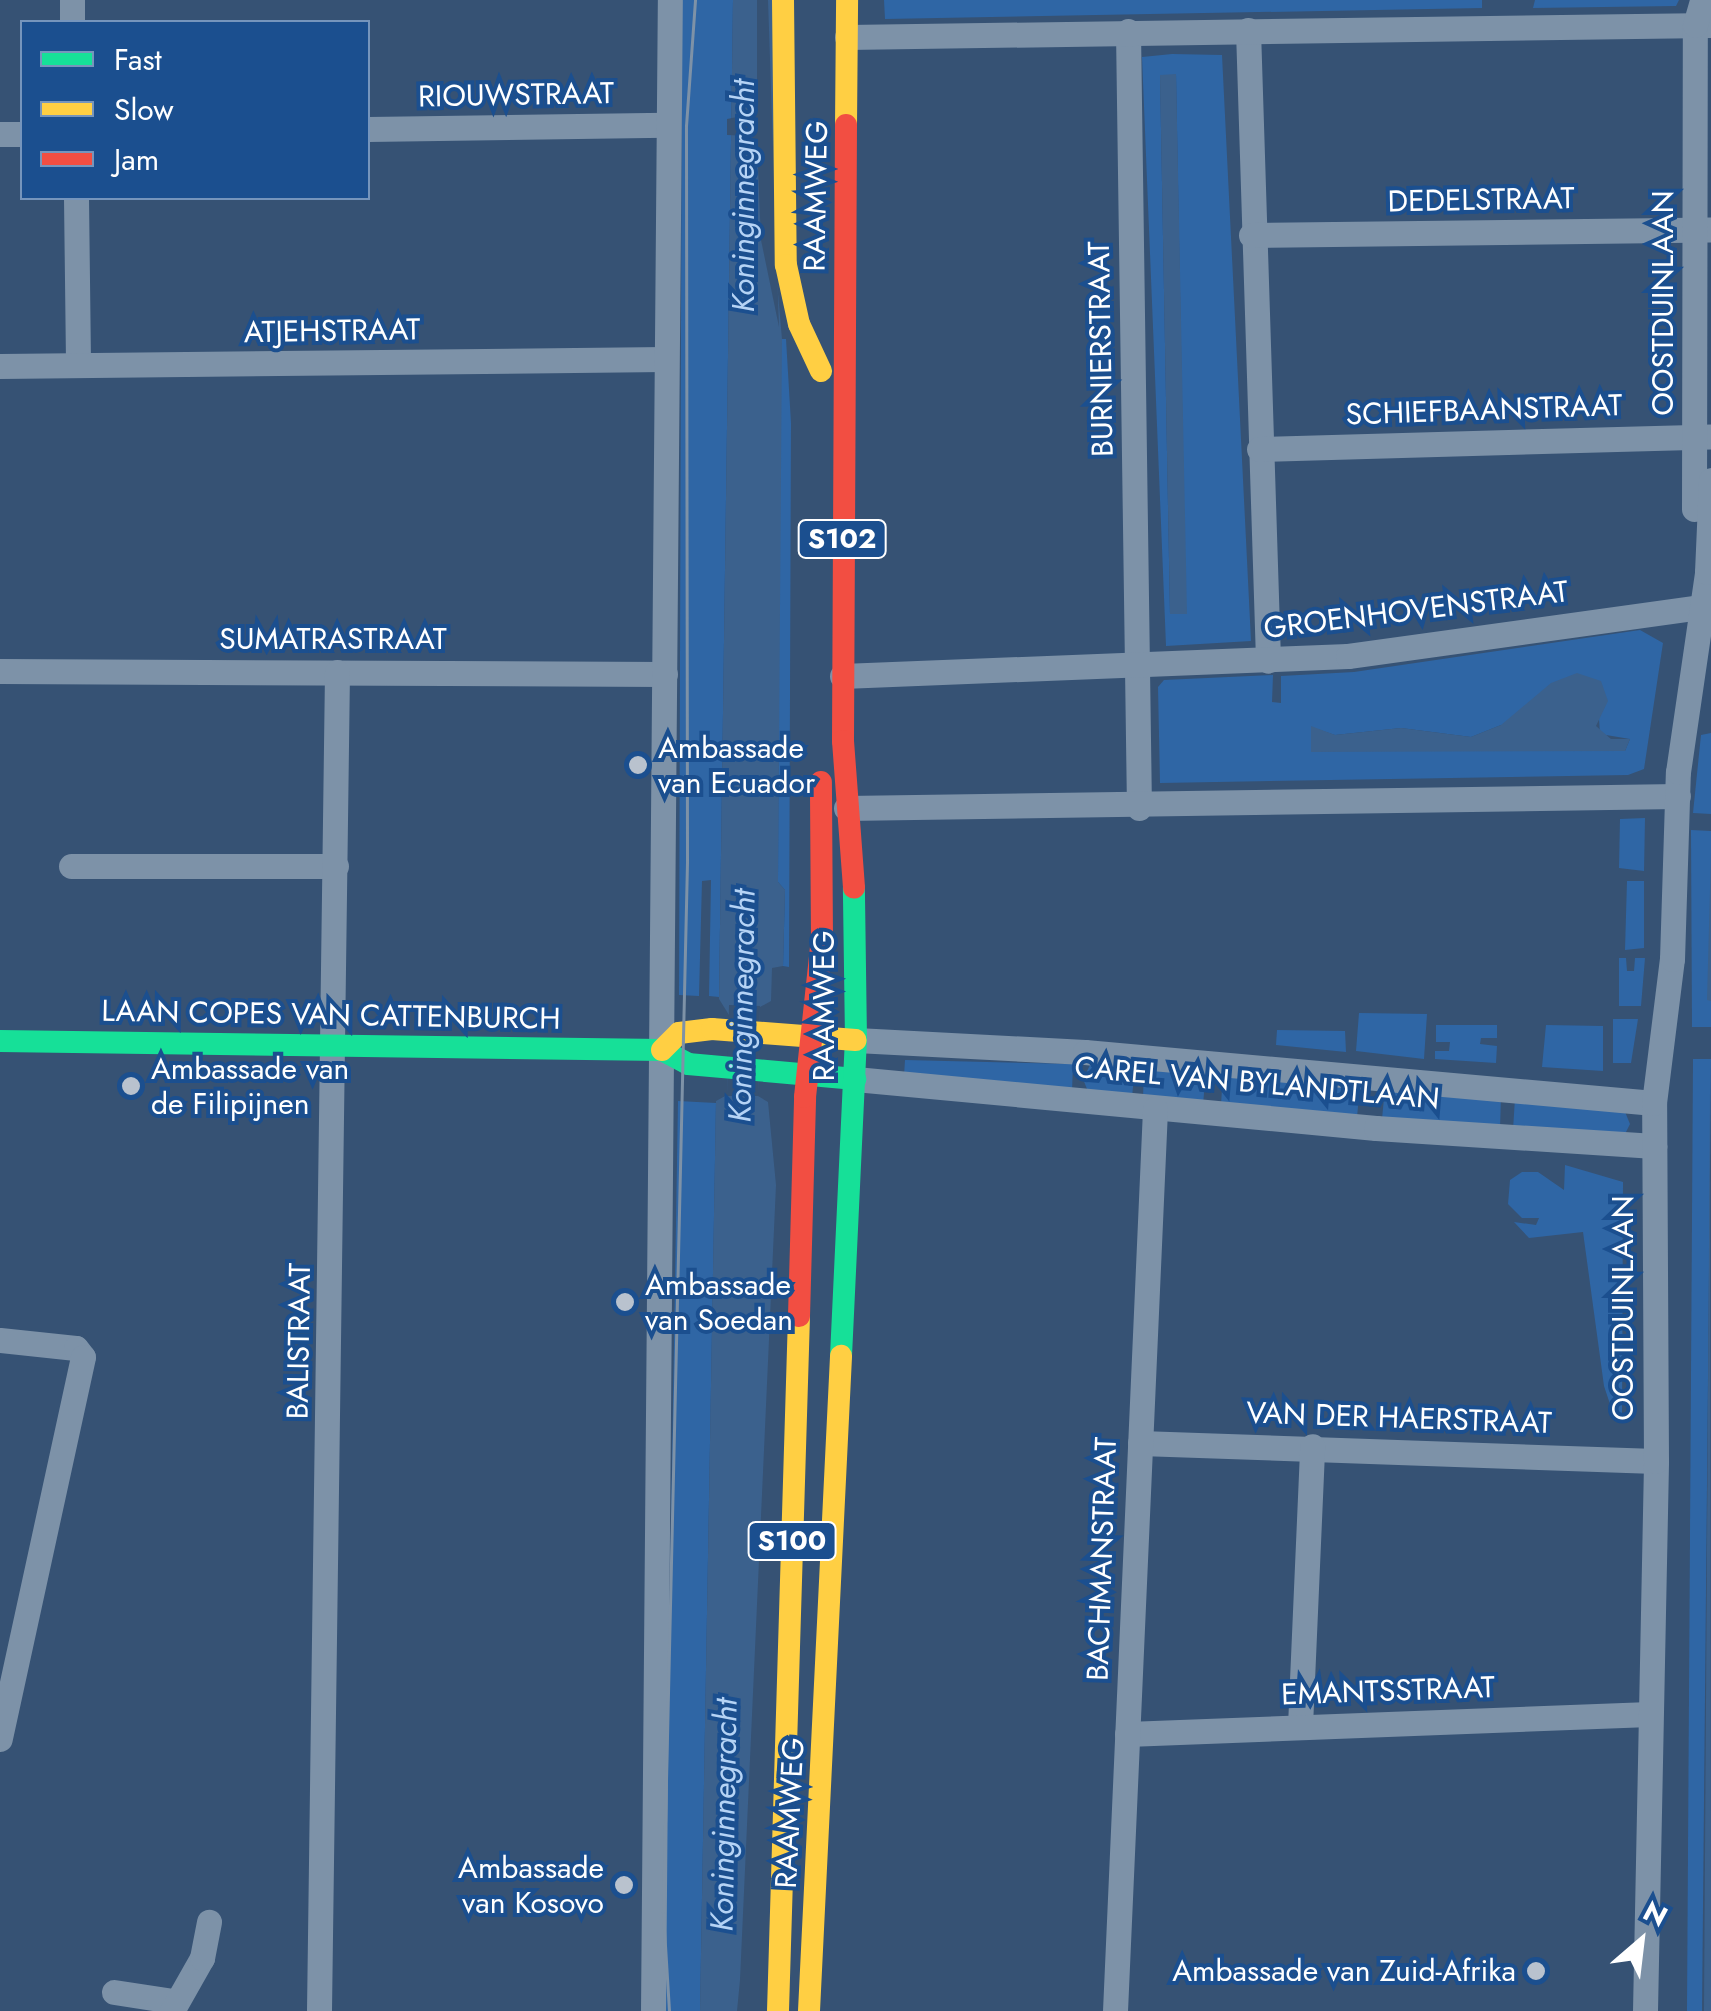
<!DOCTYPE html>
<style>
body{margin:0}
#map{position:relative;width:1711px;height:2011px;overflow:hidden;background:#365274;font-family:Jost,sans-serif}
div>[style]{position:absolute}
.green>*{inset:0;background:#2f66a5}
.water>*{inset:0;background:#3b618d}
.pier>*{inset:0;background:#365274}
.street>*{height:25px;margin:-12.5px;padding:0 12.5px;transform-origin:12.5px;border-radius:12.5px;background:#7d92a8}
.fast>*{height:22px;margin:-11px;padding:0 11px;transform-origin:11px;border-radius:11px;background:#16e098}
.slow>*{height:22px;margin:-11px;padding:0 11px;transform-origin:11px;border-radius:11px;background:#ffcf43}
.jam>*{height:22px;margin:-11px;padding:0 11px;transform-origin:11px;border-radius:11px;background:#f24e42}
.tram>*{height:2.5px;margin:-1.25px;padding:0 1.25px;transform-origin:1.25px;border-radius:1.25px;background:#7e92a7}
.dots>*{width:28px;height:28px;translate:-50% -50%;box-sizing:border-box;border:5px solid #1b4f8f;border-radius:50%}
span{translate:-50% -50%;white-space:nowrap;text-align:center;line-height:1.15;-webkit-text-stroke:8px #1b4f8f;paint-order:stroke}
.shield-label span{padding:2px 8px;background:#1b4f8f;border:2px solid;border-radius:8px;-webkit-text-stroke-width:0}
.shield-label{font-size:28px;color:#fff;font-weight:700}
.street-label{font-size:30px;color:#fff}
.poi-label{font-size:30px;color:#fff}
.left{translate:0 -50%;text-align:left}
.right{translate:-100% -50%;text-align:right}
.water-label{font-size:32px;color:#b5d3f5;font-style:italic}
.legend{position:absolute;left:20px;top:20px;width:350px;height:180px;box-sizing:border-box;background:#1b4f8f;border:2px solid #7695bc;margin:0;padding:12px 18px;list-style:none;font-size:30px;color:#fff}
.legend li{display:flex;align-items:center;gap:20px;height:50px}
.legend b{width:50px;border:2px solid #7695bc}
.north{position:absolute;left:1591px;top:1891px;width:100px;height:100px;-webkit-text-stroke:8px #1b4f8f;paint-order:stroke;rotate:28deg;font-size:28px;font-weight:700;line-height:40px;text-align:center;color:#fff}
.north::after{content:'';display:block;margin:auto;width:35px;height:45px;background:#fff;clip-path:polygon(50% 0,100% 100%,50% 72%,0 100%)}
</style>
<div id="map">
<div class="green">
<div style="clip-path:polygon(682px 0,733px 0,719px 997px,709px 996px,711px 880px,702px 881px,699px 996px,679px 995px)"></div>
<div style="clip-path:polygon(884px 0,1482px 0,1482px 8px,885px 19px)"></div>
<div style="clip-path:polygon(1535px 0,1679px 0,1676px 6px,1533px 8px)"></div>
<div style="clip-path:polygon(evenodd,1172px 54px,1222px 55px,1251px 641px,1166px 646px,1142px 57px,1172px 54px,1160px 75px,1176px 75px,1186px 614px,1170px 613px,1160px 75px)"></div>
<div style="clip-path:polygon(780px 339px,786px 339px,791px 423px,789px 967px,783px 966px,785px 890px,778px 882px)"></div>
<div style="clip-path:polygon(evenodd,1640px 630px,1663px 643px,1644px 769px,1628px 775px,1160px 783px,1158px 687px,1164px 680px,1273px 675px,1272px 702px,1281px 703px,1281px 676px,1354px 672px,1640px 630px,1599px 718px,1600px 734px,1630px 739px,1625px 751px,1358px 751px,1311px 727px,1335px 735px,1401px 728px,1471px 737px,1501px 725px,1599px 718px)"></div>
<div style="clip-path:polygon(1711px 733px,1711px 814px,1693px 813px,1701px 735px)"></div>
<div style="clip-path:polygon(1645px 818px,1644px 871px,1619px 868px,1620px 819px)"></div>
<div style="clip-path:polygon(1691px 830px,1711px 831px,1711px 1027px,1692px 1027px)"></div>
<div style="clip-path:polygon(1627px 881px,1644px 881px,1644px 948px,1625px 950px)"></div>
<div style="clip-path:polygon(1619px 958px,1626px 958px,1627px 971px,1634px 971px,1635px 958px,1645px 958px,1641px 1006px,1619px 1006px)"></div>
<div style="clip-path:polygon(1359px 1013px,1427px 1014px,1424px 1059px,1356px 1051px)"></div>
<div style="clip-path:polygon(1613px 1019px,1638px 1019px,1631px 1063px,1613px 1063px)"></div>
<div style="clip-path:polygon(1436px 1025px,1497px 1025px,1497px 1038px,1481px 1038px,1480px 1044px,1497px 1046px,1496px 1063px,1435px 1059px,1435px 1051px,1449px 1051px,1450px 1042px,1436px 1042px)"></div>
<div style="clip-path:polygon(1546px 1025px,1603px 1026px,1603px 1071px,1542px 1067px)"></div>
<div style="clip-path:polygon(1277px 1030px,1345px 1031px,1346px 1052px,1276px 1045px)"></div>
<div style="clip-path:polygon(1693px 1059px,1711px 1059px,1702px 2011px,1687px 2011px)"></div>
<div style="clip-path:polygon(905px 1060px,1073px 1064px,1072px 1091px,904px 1076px)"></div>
<div style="clip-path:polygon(1091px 1063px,1135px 1067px,1132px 1097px,1089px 1094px,1083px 1079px)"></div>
<div style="clip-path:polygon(1144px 1067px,1206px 1072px,1203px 1104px,1143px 1098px)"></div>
<div style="clip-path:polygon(1223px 1074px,1360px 1085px,1357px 1117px,1221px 1105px)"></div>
<div style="clip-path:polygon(1385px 1087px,1501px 1096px,1500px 1129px,1382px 1119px)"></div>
<div style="clip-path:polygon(1515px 1098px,1623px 1107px,1630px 1124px,1622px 1140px,1513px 1130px)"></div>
<div style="clip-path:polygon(678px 1101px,716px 1103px,700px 2011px,663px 2011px)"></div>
<div style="clip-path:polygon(1565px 1165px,1623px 1182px,1622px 1418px,1615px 1419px,1604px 1386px,1583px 1232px,1529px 1238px,1514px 1222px,1536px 1225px,1539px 1218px,1522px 1218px,1508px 1204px,1510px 1180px,1522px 1172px,1538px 1172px,1564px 1190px)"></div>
</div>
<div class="water">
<div style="clip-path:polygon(733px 0,773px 0,774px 248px,782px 339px,778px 882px,785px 890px,783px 966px,772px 968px,771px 1001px,760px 1007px,758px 1096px,768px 1102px,776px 1185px,740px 1980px,737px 2011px,700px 2011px,716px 1101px,727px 1095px,729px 1015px,719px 999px)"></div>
<div style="clip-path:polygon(1176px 74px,1187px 614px,1170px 614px,1160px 75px)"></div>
<div style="clip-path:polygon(1577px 673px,1601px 681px,1608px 701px,1596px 726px,1611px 739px,1630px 739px,1625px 751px,1311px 752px,1311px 726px,1335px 735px,1401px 728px,1471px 737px,1501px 725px,1551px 683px)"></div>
<div style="clip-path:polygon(1711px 852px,1711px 1001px,1707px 1000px)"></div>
<div style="clip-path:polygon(1710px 1090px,1711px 2011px,1704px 2011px)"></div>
</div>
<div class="pier">
<div style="clip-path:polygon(757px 0,768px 0,779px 327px,761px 240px,757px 143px,751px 136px,727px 135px,727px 119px,757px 113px)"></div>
<div style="clip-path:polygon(729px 1005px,760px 1006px,758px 1096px,727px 1096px)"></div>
</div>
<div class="street">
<div style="left:72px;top:0;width:22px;rotate:90deg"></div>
<div style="left:1248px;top:30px;width:631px;rotate:88.18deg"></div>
<div style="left:1128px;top:31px;width:777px;rotate:89.19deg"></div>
<div style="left:847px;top:37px;width:864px;rotate:-0.8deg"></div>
<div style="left:368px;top:129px;width:298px;rotate:-0.8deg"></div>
<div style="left:0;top:134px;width:22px"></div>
<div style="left:76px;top:198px;width:166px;rotate:89.3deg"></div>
<div style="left:1251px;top:235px;width:460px;rotate:-0.7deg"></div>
<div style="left:0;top:366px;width:665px;rotate:-0.6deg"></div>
<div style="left:1259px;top:449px;width:452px;rotate:-1.6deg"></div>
<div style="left:1694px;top:509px;width:484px;rotate:-89.9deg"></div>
<div style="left:1695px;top:25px;width:26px;rotate:-74deg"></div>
<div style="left:0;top:671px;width:665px;rotate:0.26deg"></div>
<div style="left:842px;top:676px;width:506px;rotate:-2.26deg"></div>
<div style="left:1348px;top:656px;width:355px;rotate:-7.9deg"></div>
<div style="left:846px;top:808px;width:832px;rotate:-0.83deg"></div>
<div style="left:71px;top:866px;width:265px"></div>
<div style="left:856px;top:1040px;width:229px;rotate:3deg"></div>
<div style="left:1085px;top:1052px;width:571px;rotate:5.12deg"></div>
<div style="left:855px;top:1079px;width:523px;rotate:5.37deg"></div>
<div style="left:1376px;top:1128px;width:279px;rotate:3.7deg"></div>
<div style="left:0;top:1340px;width:76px;rotate:6deg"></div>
<div style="left:76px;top:1348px;width:11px;rotate:52deg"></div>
<div style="left:83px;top:1357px;width:391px;rotate:102.3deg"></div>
<div style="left:1140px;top:1443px;width:516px;rotate:2deg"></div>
<div style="left:1300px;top:1726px;width:280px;rotate:-87.5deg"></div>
<div style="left:1127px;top:1734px;width:523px;rotate:-2.19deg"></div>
<div style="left:114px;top:1992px;width:60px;rotate:8.7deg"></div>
<div style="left:172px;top:2011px;width:61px;rotate:-60.5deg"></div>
<div style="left:202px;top:1958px;width:37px;rotate:-79deg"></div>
<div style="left:319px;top:2011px;width:1339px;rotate:-89.23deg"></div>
<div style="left:653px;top:2011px;width:2011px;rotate:-89.52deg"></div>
<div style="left:1115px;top:2011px;width:903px;rotate:-87.46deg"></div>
<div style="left:1645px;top:2011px;width:550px;rotate:-88.85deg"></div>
<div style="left:1656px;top:1461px;width:358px;rotate:-90.3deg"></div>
<div style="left:1654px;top:1103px;width:145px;rotate:-82.9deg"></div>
<div style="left:1672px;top:959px;width:187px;rotate:-88.2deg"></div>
<div style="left:1678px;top:772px;width:202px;rotate:-81.7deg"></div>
<div style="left:1707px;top:572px;width:92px;rotate:-87.5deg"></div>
</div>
<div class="fast">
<div style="left:0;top:1041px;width:662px;rotate:0.78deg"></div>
<div style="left:662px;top:1050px;width:30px;rotate:28deg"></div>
<div style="left:688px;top:1064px;width:168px;rotate:5.1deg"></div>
<div style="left:841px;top:1356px;width:316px;rotate:-87.3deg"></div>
<div style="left:856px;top:1040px;width:152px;rotate:-90.8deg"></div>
</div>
<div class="slow">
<div style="left:783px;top:0;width:265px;rotate:89.4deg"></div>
<div style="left:786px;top:265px;width:60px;rotate:77.6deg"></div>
<div style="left:799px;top:324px;width:52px;rotate:64.9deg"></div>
<div style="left:846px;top:125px;width:125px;rotate:-89.5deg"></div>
<div style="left:662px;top:1050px;width:24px;rotate:-45deg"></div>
<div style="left:679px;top:1033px;width:33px;rotate:-7deg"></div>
<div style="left:712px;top:1029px;width:144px;rotate:4.4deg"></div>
<div style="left:778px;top:2011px;width:695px;rotate:-88.27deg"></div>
<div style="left:809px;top:2011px;width:656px;rotate:-87.2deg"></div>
</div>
<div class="jam">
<div style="left:846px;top:125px;width:616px;rotate:90.28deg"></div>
<div style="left:843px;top:741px;width:147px;rotate:85.7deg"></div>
<div style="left:799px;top:1316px;width:219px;rotate:-88.4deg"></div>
<div style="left:805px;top:1097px;width:160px;rotate:-83.9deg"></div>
<div style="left:822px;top:938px;width:156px;rotate:-90.4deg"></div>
</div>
<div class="tram">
<div style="left:669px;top:2011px;width:99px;rotate:-93.5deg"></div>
<div style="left:663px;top:1912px;width:1051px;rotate:-88.69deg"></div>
<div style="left:687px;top:861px;width:735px;rotate:-90.08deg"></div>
<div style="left:686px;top:126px;width:126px;rotate:-85.9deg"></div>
</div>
<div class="dots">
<div style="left:638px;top:765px;background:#b9c2ce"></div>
<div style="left:131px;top:1086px;background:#b9c2ce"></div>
<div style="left:625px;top:1302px;background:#b9c2ce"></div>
<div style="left:624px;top:1885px;background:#b9c2ce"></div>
<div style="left:1536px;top:1971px;background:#b9c2ce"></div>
</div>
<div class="shield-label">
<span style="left:842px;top:539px">S102</span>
<span style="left:792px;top:1541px">S100</span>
</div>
<div class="street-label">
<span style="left:516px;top:95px;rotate:-1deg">RIOUWSTRAAT</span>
<span style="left:816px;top:196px;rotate:-89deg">RAAMWEG</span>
<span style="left:1481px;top:200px;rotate:-1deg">DEDELSTRAAT</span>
<span style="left:1663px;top:303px;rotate:-90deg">OOSTDUINLAAN</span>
<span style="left:332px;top:331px;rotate:-1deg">ATJEHSTRAAT</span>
<span style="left:1101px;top:349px;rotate:-91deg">BURNIERSTRAAT</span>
<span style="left:1484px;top:410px;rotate:-2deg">SCHIEFBAANSTRAAT</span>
<span style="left:1416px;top:610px;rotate:-7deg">GROENHOVENSTRAAT</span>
<span style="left:333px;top:639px">SUMATRASTRAAT</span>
<span style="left:824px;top:1006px;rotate:-90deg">RAAMWEG</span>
<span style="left:331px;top:1015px;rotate:1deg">LAAN COPES VAN CATTENBURCH</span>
<span style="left:1257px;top:1083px;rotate:5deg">CAREL VAN BYLANDTLAAN</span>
<span style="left:1623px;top:1308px;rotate:-90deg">OOSTDUINLAAN</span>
<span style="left:299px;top:1341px;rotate:-89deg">BALISTRAAT</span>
<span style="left:1399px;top:1418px;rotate:2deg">VAN DER HAERSTRAAT</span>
<span style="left:1102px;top:1559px;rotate:-88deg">BACHMANSTRAAT</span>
<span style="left:1388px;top:1691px;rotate:-2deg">EMANTSSTRAAT</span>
<span style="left:790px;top:1813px;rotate:-87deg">RAAMWEG</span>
</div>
<div class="poi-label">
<span class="left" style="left:658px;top:765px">Ambassade<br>van Ecuador</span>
<span class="left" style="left:151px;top:1086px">Ambassade van<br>de Filipijnen</span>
<span class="left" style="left:645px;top:1302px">Ambassade<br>van Soedan</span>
<span class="right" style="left:604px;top:1885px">Ambassade<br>van Kosovo</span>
<span class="right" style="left:1516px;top:1971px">Ambassade van Zuid-Afrika</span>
</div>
<div class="water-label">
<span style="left:743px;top:196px;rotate:-90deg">Koninginnegracht</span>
<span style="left:742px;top:1006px;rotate:-89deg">Koninginnegracht</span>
<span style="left:724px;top:1815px;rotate:-89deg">Koninginnegracht</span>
</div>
<ul class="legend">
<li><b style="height:12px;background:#16e098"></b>Fast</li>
<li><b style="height:12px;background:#ffcf43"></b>Slow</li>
<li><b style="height:12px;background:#f24e42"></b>Jam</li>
</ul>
<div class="north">N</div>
</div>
